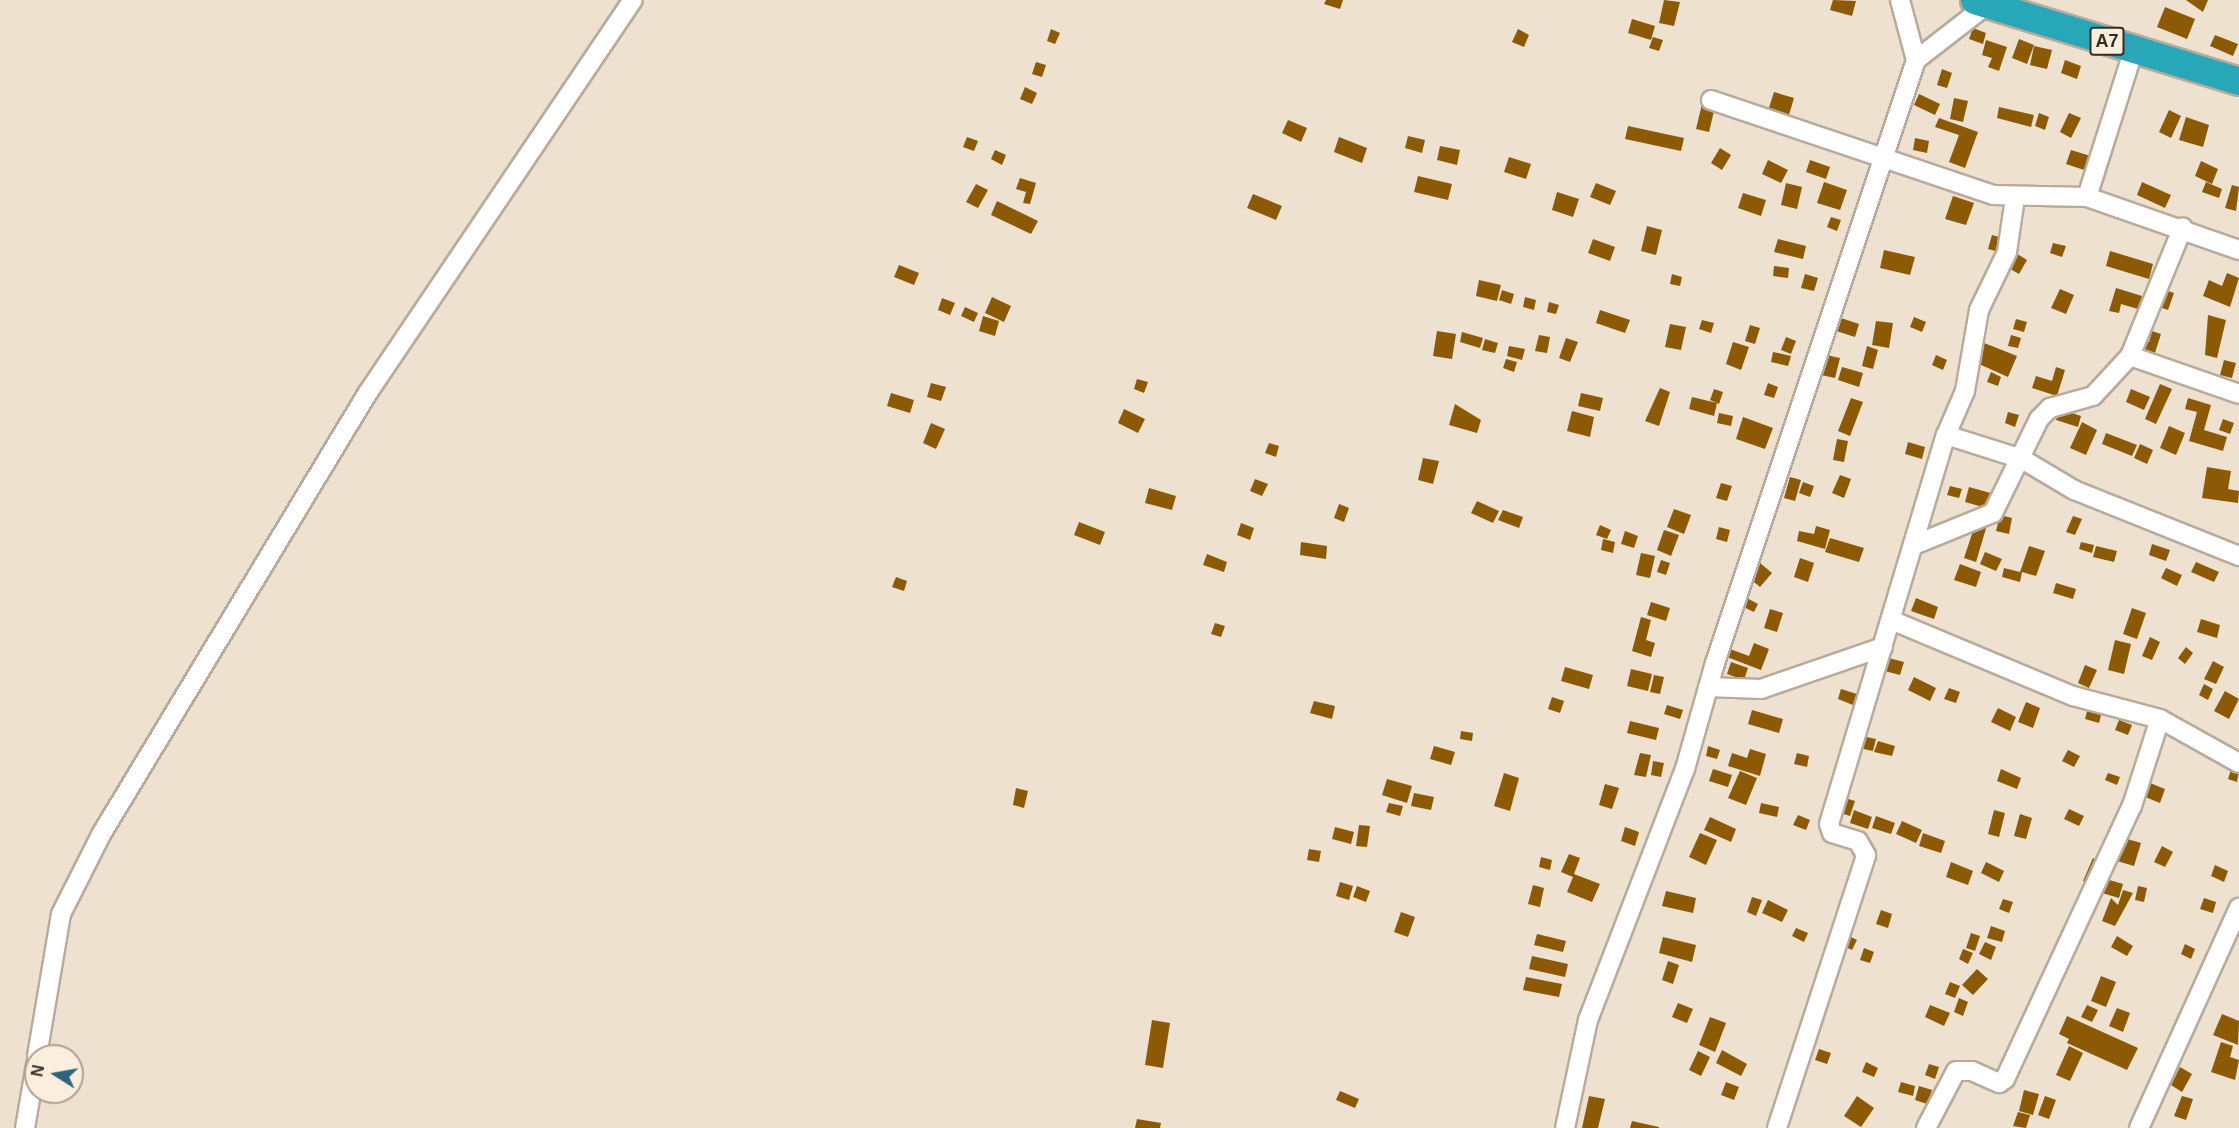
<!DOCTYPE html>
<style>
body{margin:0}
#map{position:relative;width:2239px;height:1128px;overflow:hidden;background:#efe1d0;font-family:Arial,sans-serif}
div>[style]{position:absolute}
.building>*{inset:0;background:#8c5a04}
.roads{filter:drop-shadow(2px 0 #b8ab9b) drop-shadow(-2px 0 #b8ab9b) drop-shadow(0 2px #b8ab9b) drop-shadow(0 -2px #b8ab9b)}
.minor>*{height:18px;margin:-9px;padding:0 9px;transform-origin:9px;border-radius:9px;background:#fff}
.highway>*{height:27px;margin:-13.5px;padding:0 13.5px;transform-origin:13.5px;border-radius:13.5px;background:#27a7b8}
span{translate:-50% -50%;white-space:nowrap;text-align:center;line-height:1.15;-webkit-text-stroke:6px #fceedd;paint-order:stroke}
.shield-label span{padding:2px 4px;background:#fceedd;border:2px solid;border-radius:4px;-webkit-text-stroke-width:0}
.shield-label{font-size:18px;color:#332d27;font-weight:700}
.north{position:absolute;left:24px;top:1044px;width:60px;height:60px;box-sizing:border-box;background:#fceedd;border:2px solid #aca194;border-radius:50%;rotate:281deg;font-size:16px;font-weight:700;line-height:24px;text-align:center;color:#332d27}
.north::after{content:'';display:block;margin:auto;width:21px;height:27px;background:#2d647f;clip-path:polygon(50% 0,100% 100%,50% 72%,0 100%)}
</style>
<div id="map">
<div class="building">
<div style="clip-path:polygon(1326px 0,1343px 0,1340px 9px,1324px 4px)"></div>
<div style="clip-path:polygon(1664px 0,1680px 2px,1674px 26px,1659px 23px)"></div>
<div style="clip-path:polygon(1833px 0,1856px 1px,1852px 16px,1830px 10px)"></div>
<div style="clip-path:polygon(2186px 0,2208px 0,2203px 12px)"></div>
<div style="clip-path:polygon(2165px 7px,2195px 19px,2187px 39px,2157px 27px)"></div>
<div style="clip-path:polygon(1632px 19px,1655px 26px,1651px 40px,1628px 33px)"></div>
<div style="clip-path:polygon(1973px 28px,1986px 33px,1983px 44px,1969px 39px)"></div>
<div style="clip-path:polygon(1051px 29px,1060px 33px,1055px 44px,1047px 41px)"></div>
<div style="clip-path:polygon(1518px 29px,1529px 35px,1524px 47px,1512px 42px)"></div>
<div style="clip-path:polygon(2215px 35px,2238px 44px,2233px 56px,2210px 46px)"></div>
<div style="clip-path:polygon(1653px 37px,1663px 40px,1659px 51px,1649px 48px)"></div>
<div style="clip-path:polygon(2019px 39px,2034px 45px,2027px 64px,2012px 58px)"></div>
<div style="clip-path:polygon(1986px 40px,2007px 47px,1999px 71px,1988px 67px,1992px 58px,1982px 55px)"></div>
<div style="clip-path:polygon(2034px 46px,2052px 50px,2047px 69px,2030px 65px)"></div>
<div style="clip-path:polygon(2065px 60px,2081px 66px,2077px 79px,2061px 73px)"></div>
<div style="clip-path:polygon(1036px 62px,1046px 65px,1042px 77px,1032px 74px)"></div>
<div style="clip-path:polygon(1942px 69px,1952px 73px,1947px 88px,1937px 85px)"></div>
<div style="clip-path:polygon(1025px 87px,1037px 93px,1032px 104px,1020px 99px)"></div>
<div style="clip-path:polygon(1774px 92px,1794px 98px,1788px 118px,1768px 111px)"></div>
<div style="clip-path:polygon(1919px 94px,1940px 104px,1935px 115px,1914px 105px)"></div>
<div style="clip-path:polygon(1954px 98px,1968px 101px,1963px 122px,1950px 119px)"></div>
<div style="clip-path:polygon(1702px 104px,1715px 107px,1709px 132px,1696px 129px)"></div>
<div style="clip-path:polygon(1999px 107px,2034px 115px,2031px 127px,1997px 118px)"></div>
<div style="clip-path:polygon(2169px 110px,2181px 116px,2171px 138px,2159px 132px)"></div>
<div style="clip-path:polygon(2039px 113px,2049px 117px,2045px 130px,2035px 126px)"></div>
<div style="clip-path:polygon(2069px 113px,2081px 118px,2071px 138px,2060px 132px)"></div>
<div style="clip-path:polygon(2186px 117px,2209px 125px,2203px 147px,2179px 140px)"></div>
<div style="clip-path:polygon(1939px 118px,1978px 132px,1965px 168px,1949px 162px,1959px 135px,1935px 127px)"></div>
<div style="clip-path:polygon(1288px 120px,1307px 128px,1301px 142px,1282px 133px)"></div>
<div style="clip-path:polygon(1628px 126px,1684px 138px,1681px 151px,1625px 139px)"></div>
<div style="clip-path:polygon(1408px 136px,1425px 140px,1422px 153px,1405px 148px)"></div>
<div style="clip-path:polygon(967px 137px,978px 141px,974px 151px,963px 147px)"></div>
<div style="clip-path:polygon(1339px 137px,1367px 148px,1362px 163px,1334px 152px)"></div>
<div style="clip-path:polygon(1915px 138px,1929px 141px,1927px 153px,1913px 150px)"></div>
<div style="clip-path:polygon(2101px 145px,2114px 149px,2101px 190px,2085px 185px,2090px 172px,2066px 164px,2071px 150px,2097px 158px)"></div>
<div style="clip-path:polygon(1440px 146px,1460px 150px,1457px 165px,1437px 160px)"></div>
<div style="clip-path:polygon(1720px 148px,1731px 155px,1722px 170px,1711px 163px)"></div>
<div style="clip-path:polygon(995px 150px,1006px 155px,1002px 165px,991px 159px)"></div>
<div style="clip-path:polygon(1509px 157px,1531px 164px,1526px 179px,1504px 172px)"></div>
<div style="clip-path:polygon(1768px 160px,1788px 170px,1781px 183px,1762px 174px)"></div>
<div style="clip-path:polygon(1810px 160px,1830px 167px,1826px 179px,1806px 172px)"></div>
<div style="clip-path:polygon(2201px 161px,2218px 169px,2212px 184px,2195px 176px)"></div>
<div style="clip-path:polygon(1418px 176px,1452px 184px,1448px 200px,1414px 192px)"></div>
<div style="clip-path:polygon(1020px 178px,1036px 183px,1030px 204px,1023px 203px,1026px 192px,1016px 189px)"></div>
<div style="clip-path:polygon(1824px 182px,1847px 190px,1840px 210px,1817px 203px)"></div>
<div style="clip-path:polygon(2142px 182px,2171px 195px,2165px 208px,2137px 195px)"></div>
<div style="clip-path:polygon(2206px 182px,2222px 189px,2219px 198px,2202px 192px)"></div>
<div style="clip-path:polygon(1596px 183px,1616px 191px,1610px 205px,1590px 197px)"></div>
<div style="clip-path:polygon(1786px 183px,1802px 187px,1797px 209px,1781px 205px)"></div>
<div style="clip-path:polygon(976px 184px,988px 190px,978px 208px,966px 202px)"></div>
<div style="clip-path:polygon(2232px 185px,2239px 187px,2236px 211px,2225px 208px)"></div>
<div style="clip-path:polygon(1557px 192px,1579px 199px,1573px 217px,1552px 210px)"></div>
<div style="clip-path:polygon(1743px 193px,1766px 200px,1761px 216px,1738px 208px)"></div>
<div style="clip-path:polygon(1253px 194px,1282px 206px,1276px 220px,1247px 208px)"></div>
<div style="clip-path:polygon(1953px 196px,1974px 203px,1966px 225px,1945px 219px)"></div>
<div style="clip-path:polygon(997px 201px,1038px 221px,1031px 234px,991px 215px)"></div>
<div style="clip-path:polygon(1831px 217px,1841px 220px,1837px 231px,1827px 227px)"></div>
<div style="clip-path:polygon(1647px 226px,1662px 230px,1656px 255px,1641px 251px)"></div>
<div style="clip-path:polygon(1992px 235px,2003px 238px,1999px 252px,1988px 249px)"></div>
<div style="clip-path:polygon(1593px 239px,1615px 247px,1610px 261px,1588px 253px)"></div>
<div style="clip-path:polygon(1778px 239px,1806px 246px,1803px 259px,1774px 252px)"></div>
<div style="clip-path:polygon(2053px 243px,2066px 246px,2062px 257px,2050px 253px)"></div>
<div style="clip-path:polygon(1884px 250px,1915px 257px,1910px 275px,1880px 268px)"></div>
<div style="clip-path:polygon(2110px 251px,2153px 264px,2149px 279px,2106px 266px)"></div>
<div style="clip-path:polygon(2014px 252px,2027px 260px,2019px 274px,2005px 266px)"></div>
<div style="clip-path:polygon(899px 265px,919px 273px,914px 285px,894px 277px)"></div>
<div style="clip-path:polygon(1774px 266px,1789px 268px,1788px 278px,1773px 276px)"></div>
<div style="clip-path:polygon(2227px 273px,2239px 278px,2230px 307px,2203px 296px,2209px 280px,2222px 286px)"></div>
<div style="clip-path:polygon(1672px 274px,1682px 277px,1680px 286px,1670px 284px)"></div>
<div style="clip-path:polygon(1805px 274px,1818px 278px,1814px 291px,1801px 288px)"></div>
<div style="clip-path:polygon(1479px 280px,1501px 285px,1497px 301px,1476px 296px)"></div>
<div style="clip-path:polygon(2150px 285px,2174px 293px,2168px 310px,2145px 302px)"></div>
<div style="clip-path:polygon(2116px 288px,2142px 296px,2138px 309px,2121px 304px,2119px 313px,2109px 311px)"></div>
<div style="clip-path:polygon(2060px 289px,2074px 295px,2066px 314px,2051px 308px)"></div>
<div style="clip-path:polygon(1502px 290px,1514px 294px,1511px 304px,1499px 300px)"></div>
<div style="clip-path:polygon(992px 297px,1011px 306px,1004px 322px,985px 313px)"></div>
<div style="clip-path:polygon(1525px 297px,1536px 300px,1534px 310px,1523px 307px)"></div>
<div style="clip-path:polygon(942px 298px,955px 303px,950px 315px,938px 310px)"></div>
<div style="clip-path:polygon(1549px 302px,1559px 305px,1556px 314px,1547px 312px)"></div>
<div style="clip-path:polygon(965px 307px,978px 313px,974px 322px,961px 316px)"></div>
<div style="clip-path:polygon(1600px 310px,1630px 320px,1625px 333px,1596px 323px)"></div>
<div style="clip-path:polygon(2208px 315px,2226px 320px,2217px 358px,2205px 355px)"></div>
<div style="clip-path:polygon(983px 316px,999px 321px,995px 336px,979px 331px)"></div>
<div style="clip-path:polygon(1835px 316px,1859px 324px,1855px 337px,1830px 329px)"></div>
<div style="clip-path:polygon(1914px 317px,1926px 322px,1922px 332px,1910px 327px)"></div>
<div style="clip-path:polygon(2016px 319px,2027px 322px,2024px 332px,2013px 329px)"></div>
<div style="clip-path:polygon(1702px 320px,1714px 323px,1711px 333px,1699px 329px)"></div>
<div style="clip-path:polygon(1876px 321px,1893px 323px,1889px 348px,1872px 345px)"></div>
<div style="clip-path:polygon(1670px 324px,1686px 327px,1681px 350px,1665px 347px)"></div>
<div style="clip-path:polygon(1750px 325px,1760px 328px,1755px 344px,1745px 341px)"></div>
<div style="clip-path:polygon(1437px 331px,1456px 334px,1452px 359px,1433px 356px)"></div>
<div style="clip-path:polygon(2152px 331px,2161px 334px,2153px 359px,2131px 352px,2135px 338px,2149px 342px)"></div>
<div style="clip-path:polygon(1462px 332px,1483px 338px,1480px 348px,1460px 342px)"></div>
<div style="clip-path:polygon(1539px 335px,1550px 337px,1547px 353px,1535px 351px)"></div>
<div style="clip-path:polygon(2011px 335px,2021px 338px,2018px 348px,2008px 346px)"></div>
<div style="clip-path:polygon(1786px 337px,1796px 341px,1791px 354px,1781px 350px)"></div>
<div style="clip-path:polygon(1969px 337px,2017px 356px,2008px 377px,1961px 356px)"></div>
<div style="clip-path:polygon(1566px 338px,1578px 342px,1570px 362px,1559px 358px)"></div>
<div style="clip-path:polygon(1485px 339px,1498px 343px,1495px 353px,1482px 350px)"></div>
<div style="clip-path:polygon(1733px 342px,1749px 347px,1741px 370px,1726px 364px)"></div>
<div style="clip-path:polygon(1509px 346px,1525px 349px,1522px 360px,1507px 356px)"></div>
<div style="clip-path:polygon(1867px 346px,1878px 350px,1873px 369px,1862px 366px)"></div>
<div style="clip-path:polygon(1773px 352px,1791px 356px,1788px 366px,1771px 362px)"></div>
<div style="clip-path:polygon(1826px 355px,1840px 358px,1835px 378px,1821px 375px)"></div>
<div style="clip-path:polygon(1936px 355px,1947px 360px,1943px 370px,1932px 365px)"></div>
<div style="clip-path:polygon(1506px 359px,1517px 362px,1514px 372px,1503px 368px)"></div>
<div style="clip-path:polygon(2224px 360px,2236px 363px,2232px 378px,2220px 375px)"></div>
<div style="clip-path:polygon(1842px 367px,1863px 373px,1859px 387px,1838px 380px)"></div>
<div style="clip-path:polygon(2056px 367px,2065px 370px,2057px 396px,2032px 388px,2036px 376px,2052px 381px)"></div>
<div style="clip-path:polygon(1991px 372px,2001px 377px,1998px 386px,1987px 382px)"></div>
<div style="clip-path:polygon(1137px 379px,1148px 382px,1144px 393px,1134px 389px)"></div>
<div style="clip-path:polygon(931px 383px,946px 387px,941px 401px,927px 397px)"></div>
<div style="clip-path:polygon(1768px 383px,1778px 387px,1774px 398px,1764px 395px)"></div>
<div style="clip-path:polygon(2160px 384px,2172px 389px,2156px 424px,2145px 419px)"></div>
<div style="clip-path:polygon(1660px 388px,1670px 392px,1659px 426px,1645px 421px)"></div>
<div style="clip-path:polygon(1714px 389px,1723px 392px,1719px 404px,1710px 400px)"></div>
<div style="clip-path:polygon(2131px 389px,2150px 397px,2144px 410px,2126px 402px)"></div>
<div style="clip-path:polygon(891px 393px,914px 400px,910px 413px,887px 406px)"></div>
<div style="clip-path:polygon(1581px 393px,1603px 398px,1600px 411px,1578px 406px)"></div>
<div style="clip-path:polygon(1692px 397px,1717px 403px,1714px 416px,1689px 409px)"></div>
<div style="clip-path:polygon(1851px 398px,1863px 402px,1850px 436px,1838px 431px)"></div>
<div style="clip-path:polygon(2188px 398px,2211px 405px,2204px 430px,2227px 437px,2223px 451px,2189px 441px,2197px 412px,2185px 409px)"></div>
<div style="clip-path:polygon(1455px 404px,1481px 420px,1477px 433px,1449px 425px)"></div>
<div style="clip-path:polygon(1124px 409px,1145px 419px,1138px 433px,1118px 423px)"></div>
<div style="clip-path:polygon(2060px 409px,2081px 416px,2078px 427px,2056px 420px)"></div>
<div style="clip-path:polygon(1572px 411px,1594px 417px,1590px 437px,1567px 431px)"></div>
<div style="clip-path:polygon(2008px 412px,2019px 415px,2015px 427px,2005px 423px)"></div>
<div style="clip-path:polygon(1719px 413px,1733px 416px,1731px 426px,1717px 423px)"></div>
<div style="clip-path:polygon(1743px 417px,1773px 428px,1765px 449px,1736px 439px)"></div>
<div style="clip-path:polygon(2223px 419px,2234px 423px,2230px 434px,2219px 430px)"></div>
<div style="clip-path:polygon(2082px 422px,2097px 430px,2086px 455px,2070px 448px)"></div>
<div style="clip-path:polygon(931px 423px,945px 429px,936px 449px,923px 443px)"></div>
<div style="clip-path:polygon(2169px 426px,2185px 433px,2176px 455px,2160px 448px)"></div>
<div style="clip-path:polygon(2106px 433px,2137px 445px,2132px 456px,2102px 444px)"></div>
<div style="clip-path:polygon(1837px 439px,1848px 441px,1844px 462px,1833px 460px)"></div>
<div style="clip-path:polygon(1908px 442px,1925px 447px,1922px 459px,1905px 454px)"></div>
<div style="clip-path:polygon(1269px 443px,1279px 446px,1276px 457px,1265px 453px)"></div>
<div style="clip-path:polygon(2140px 444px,2153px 450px,2147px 464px,2134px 458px)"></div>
<div style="clip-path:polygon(1423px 458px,1439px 461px,1433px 484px,1418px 480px)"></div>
<div style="clip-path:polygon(2207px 467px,2231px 471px,2228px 489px,2239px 491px,2238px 503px,2202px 498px)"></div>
<div style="clip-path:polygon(1840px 475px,1851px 479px,1844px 498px,1832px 493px)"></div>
<div style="clip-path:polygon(1790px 477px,1801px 480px,1795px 501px,1784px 498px)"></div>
<div style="clip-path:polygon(1255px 479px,1268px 484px,1262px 496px,1250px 491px)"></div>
<div style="clip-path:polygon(1803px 482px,1814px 486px,1810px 497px,1799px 493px)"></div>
<div style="clip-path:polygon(1721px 483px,1732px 486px,1727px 501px,1716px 498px)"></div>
<div style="clip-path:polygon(1950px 486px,1962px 489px,1959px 498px,1947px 495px)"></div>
<div style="clip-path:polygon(1969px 487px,1994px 494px,1990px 509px,1965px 502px)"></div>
<div style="clip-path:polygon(1149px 488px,1176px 496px,1172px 510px,1145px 503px)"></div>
<div style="clip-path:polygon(1477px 501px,1499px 511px,1493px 523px,1471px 513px)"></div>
<div style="clip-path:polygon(1339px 504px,1349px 508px,1344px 522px,1334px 518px)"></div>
<div style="clip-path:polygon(1674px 509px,1691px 515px,1684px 534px,1667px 527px)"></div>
<div style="clip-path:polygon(1503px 510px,1523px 517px,1519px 528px,1498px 520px)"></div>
<div style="clip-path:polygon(2000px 515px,2012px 518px,2009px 534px,1996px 531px)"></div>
<div style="clip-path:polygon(2073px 516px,2082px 519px,2075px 535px,2066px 532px)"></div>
<div style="clip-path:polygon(1079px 522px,1105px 532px,1100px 545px,1074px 535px)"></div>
<div style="clip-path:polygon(1976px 522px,1987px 525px,1976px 562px,1964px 558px)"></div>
<div style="clip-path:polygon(1241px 523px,1254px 528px,1250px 540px,1237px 535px)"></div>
<div style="clip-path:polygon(1600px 525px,1611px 530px,1607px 539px,1596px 535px)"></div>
<div style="clip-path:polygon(1816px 526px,1830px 530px,1825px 549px,1797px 541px,1799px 531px,1814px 534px)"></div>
<div style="clip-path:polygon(1719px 527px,1730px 530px,1727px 542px,1716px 539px)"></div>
<div style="clip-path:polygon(1664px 530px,1679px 535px,1671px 556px,1657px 550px)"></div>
<div style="clip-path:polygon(1625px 531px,1638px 536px,1634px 548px,1621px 544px)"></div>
<div style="clip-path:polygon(1830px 538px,1864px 548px,1859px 562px,1825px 552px)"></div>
<div style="clip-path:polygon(1603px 539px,1615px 542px,1613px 553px,1601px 550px)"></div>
<div style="clip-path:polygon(1301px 542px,1327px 546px,1326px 559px,1300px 555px)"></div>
<div style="clip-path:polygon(2081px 542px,2094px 545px,2092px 553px,2079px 549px)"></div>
<div style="clip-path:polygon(2152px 544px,2170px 550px,2166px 561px,2149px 555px)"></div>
<div style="clip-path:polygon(2029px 546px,2045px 551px,2036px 576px,2022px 572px,2020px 582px,2002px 577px,2004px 568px,2020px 572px)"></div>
<div style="clip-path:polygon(2096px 546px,2117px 551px,2114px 562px,2093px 557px)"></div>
<div style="clip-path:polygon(1985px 552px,2002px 559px,1996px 571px,1980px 564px)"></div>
<div style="clip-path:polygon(1641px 553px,1655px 556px,1650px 578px,1636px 575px)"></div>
<div style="clip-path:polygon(1207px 554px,1227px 562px,1224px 572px,1203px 565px)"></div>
<div style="clip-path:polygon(1800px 558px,1814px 563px,1808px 582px,1794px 577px)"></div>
<div style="clip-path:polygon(1661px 560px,1670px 563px,1666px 575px,1657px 572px)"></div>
<div style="clip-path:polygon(2196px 562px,2219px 572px,2214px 582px,2191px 572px)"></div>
<div style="clip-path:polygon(1760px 563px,1772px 573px,1760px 587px,1748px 577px)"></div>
<div style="clip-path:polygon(1960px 564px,1981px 572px,1976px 587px,1954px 580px)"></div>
<div style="clip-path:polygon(2166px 568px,2182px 575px,2177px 586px,2161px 578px)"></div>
<div style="clip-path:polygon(896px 577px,907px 581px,904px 591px,892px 587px)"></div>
<div style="clip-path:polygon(2056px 583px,2076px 589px,2073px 599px,2053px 593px)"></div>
<div style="clip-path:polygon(1743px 596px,1758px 604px,1754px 612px,1739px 605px)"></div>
<div style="clip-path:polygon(1916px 598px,1938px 607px,1934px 619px,1911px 611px)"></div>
<div style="clip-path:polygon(1651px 602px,1670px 608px,1666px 621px,1647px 615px)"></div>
<div style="clip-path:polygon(2132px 608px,2146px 613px,2137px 639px,2123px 634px)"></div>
<div style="clip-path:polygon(1770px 609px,1783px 613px,1777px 632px,1764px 628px)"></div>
<div style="clip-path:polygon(1641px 617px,1651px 620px,1646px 640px,1655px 643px,1651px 657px,1632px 651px)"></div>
<div style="clip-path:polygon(2201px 619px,2220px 625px,2217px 638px,2197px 632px)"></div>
<div style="clip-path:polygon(1215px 623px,1225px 626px,1221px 637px,1211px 634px)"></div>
<div style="clip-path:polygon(2150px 637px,2160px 642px,2152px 660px,2142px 656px)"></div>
<div style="clip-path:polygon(2115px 640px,2131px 644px,2124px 674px,2108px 670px)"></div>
<div style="clip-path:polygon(1754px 643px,1769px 649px,1761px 670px,1727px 657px,1730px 649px,1749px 656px)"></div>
<div style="clip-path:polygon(2186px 647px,2193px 653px,2185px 664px,2178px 658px)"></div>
<div style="clip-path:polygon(1881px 656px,1904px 662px,1900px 675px,1877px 669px)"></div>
<div style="clip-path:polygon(2213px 661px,2224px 667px,2216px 684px,2204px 679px)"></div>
<div style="clip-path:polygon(1731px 662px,1748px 668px,1744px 680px,1727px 674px)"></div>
<div style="clip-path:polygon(2085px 665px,2097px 670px,2089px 688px,2078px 683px)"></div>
<div style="clip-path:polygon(1565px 667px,1593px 675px,1589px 689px,1561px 681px)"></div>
<div style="clip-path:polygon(1631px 669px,1652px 674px,1648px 691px,1627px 686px)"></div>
<div style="clip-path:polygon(1654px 675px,1664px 677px,1660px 694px,1650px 692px)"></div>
<div style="clip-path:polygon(1914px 677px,1936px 688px,1930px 701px,1908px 690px)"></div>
<div style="clip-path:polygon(2204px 684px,2213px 689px,2208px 700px,2199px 695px)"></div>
<div style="clip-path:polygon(1949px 688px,1960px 692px,1956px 703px,1944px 699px)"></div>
<div style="clip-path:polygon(1841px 689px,1857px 694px,1853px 705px,1838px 699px)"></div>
<div style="clip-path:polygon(2225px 691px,2239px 699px,2229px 719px,2214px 711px)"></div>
<div style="clip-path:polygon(1552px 697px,1564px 701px,1560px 713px,1548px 709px)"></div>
<div style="clip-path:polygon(2090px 700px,2104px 704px,2099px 723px,2085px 719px)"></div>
<div style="clip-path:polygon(1314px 701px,1335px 706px,1332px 719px,1310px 713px)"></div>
<div style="clip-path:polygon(2026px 702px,2040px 708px,2033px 728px,2018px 722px)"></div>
<div style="clip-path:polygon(1667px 705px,1683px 710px,1680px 719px,1664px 714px)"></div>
<div style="clip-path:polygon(1998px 708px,2016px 717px,2010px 731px,1991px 722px)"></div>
<div style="clip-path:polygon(1752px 710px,1783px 719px,1779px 733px,1748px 724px)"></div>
<div style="clip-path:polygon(2119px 720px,2132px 725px,2128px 735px,2115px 730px)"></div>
<div style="clip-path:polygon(1630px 721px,1659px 728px,1656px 740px,1627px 733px)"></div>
<div style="clip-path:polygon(1461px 731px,1473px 733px,1472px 741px,1460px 739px)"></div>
<div style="clip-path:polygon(1862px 736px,1876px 739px,1873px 751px,1859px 748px)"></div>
<div style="clip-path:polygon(1878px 741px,1895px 746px,1892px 756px,1874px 752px)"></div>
<div style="clip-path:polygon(1434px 746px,1455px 752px,1451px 765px,1430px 759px)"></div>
<div style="clip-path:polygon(1708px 746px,1720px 750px,1717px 759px,1706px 756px)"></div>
<div style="clip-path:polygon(1750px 749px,1766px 754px,1760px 776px,1728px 766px,1732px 753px,1747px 758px)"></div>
<div style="clip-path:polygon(2068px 750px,2080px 756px,2074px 767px,2062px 761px)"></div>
<div style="clip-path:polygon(1640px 753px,1651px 755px,1646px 777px,1634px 775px)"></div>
<div style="clip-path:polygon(1797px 753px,1809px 756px,1807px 767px,1794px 764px)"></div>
<div style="clip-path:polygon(1653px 761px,1664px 763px,1661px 777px,1651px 775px)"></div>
<div style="clip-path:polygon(2232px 767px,2239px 770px,2237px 782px,2228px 779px)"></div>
<div style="clip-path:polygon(1713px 769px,1732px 775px,1728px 787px,1709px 781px)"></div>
<div style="clip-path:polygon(2001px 769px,2021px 778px,2017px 789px,1997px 781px)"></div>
<div style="clip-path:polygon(1740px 771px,1757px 778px,1746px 805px,1728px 798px)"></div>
<div style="clip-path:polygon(1504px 773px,1519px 778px,1510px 811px,1494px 806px)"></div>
<div style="clip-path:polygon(2108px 773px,2120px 777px,2117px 785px,2105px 780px)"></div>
<div style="clip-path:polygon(1387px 779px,1412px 786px,1407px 803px,1382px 795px)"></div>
<div style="clip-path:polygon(2150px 783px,2165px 789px,2160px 803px,2145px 797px)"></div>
<div style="clip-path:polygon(1605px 784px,1619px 788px,1612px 809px,1599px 805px)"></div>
<div style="clip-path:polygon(1016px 788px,1028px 791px,1024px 808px,1013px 805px)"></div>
<div style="clip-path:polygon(1414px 793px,1434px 797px,1431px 810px,1411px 806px)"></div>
<div style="clip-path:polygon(1832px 794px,1855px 801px,1850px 816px,1827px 809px)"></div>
<div style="clip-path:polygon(1389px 803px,1403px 806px,1400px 816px,1386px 812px)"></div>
<div style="clip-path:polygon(1761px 803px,1779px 807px,1777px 817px,1759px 813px)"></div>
<div style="clip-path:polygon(2069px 809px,2084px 816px,2079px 826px,2064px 819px)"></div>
<div style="clip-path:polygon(1854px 810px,1872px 817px,1868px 829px,1850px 823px)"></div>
<div style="clip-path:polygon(1994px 810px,2005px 813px,1999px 837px,1988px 834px)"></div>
<div style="clip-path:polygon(2020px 814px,2032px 818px,2026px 839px,2014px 836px)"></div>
<div style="clip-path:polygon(1798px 815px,1810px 820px,1806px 830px,1793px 825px)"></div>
<div style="clip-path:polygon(1876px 816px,1895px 823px,1891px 834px,1872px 828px)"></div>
<div style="clip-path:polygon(1710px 817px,1736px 829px,1731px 842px,1704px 830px)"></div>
<div style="clip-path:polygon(1902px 821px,1922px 830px,1916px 843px,1896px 834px)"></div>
<div style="clip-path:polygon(1359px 825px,1370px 826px,1367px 847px,1356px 846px)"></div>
<div style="clip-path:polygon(1335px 827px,1354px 832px,1351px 844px,1332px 839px)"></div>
<div style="clip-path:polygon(1625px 827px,1639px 832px,1635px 846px,1621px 841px)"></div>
<div style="clip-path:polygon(1700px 833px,1717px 840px,1706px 865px,1689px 857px)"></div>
<div style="clip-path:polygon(1923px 833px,1945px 841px,1941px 853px,1919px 846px)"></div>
<div style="clip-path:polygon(2107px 833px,2141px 843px,2134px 866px,2100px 856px)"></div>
<div style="clip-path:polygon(2162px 846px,2173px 852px,2165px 867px,2154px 862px)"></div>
<div style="clip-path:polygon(1309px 849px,1321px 851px,1319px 862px,1307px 860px)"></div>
<div style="clip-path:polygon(1569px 854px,1580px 858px,1574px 874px,1600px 884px,1592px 902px,1567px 892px,1573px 877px,1561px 872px)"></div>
<div style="clip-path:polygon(1541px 857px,1552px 860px,1550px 870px,1539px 867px)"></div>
<div style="clip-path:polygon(2093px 858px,2108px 865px,2097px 888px,2083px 881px)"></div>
<div style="clip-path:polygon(1951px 862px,1973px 871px,1968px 885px,1946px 877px)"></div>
<div style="clip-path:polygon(1986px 862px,2004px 871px,1999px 882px,1981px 873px)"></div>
<div style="clip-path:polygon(2215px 865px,2228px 871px,2224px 882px,2211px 876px)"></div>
<div style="clip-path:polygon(2106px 879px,2123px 884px,2119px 898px,2102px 893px)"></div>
<div style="clip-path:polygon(1340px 882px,1353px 886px,1349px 900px,1336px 896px)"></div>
<div style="clip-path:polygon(1533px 885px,1544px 888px,1540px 907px,1528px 904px)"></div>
<div style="clip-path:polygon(1357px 886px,1370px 891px,1366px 902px,1353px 897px)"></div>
<div style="clip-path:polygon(2138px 886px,2147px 888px,2144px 902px,2135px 900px)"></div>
<div style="clip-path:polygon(2123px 890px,2133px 893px,2115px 926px,2102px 921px,2111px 898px,2118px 905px)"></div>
<div style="clip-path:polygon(1666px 891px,1696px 898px,1693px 913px,1662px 906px)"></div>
<div style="clip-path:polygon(1752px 897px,1762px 900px,1756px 916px,1747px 912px)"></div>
<div style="clip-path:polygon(2204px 898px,2216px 902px,2213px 913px,2200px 909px)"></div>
<div style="clip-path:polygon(2003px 899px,2013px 902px,2009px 913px,1999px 909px)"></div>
<div style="clip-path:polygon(1768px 900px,1788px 910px,1782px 922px,1762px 913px)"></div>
<div style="clip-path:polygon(1881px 910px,1892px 914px,1888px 928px,1876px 924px)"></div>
<div style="clip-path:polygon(1401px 912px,1415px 917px,1408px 937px,1394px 932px)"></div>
<div style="clip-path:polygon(1991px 926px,2005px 931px,2002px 942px,1987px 938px)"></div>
<div style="clip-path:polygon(1796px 928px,1808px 933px,1804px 942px,1792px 936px)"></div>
<div style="clip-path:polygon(1971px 933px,1980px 936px,1975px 951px,1966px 948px)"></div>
<div style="clip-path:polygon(1537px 934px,1566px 941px,1563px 952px,1534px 945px)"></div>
<div style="clip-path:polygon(1845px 934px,1857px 940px,1852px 950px,1841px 945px)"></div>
<div style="clip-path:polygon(2117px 936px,2133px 946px,2127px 956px,2111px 947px)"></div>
<div style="clip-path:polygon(1663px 937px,1696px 945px,1692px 962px,1659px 953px)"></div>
<div style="clip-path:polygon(1985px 942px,1996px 947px,1991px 960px,1979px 954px)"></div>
<div style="clip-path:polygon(2185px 944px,2195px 949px,2191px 959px,2181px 954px)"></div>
<div style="clip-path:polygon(1864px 948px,1874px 952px,1870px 963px,1860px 960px)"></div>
<div style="clip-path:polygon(1963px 949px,1973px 953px,1968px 964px,1959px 959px)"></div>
<div style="clip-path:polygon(1532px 956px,1568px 964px,1565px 977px,1529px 969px)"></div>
<div style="clip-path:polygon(1668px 961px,1679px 965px,1673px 984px,1662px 980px)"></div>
<div style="clip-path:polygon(1977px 969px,1988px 979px,1973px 995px,1962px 985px)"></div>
<div style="clip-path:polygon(2101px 976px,2116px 982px,2106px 1007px,2091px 1001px)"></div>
<div style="clip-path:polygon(1526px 977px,1562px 984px,1559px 997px,1523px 990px)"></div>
<div style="clip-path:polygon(1950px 982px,1960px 986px,1955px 998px,1945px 994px)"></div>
<div style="clip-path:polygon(1959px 998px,1968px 1002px,1963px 1016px,1954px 1012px)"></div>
<div style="clip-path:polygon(1678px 1003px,1693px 1009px,1687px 1023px,1672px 1017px)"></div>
<div style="clip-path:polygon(1930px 1005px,1950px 1013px,1944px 1026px,1925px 1017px)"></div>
<div style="clip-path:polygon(2087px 1005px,2098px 1010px,2092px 1022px,2081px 1017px)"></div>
<div style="clip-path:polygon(2117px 1008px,2130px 1013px,2123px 1032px,2109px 1026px)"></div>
<div style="clip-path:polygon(2222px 1014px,2239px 1021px,2238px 1045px,2213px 1035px)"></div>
<div style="clip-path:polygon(2067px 1016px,2138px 1048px,2127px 1070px,2067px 1043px,2069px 1039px,2059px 1034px)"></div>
<div style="clip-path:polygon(1710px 1017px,1726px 1023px,1715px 1052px,1699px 1045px)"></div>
<div style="clip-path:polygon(1152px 1020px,1170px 1023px,1163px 1068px,1145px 1065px)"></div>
<div style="clip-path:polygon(2221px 1042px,2233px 1046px,2230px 1057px,2239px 1060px,2235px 1080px,2211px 1072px)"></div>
<div style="clip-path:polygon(2069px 1046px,2083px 1053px,2070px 1081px,2056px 1075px)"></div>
<div style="clip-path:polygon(1819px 1049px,1831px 1053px,1827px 1064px,1815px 1060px)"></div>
<div style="clip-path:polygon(1722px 1050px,1747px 1064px,1741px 1076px,1716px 1063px)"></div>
<div style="clip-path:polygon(1698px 1051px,1710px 1057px,1701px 1076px,1689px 1070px)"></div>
<div style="clip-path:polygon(1866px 1062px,1878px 1068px,1874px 1077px,1862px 1072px)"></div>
<div style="clip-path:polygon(1929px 1064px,1939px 1067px,1935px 1079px,1925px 1075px)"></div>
<div style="clip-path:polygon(2180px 1067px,2192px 1074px,2182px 1092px,2171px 1085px)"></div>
<div style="clip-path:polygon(1726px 1082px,1739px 1087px,1734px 1100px,1721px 1095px)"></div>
<div style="clip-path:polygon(1901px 1082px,1915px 1086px,1913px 1096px,1898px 1092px)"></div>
<div style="clip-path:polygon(1919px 1086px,1932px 1090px,1927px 1104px,1915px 1100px)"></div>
<div style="clip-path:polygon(2024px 1090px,2039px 1094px,2033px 1115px,2019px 1111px)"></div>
<div style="clip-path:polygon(1340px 1091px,1359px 1099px,1355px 1108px,1336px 1100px)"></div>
<div style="clip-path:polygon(1589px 1096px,1605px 1099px,1598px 1128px,1582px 1128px)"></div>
<div style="clip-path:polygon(1857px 1096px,1874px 1108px,1861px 1127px,1844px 1116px)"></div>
<div style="clip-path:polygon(2045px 1096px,2056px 1100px,2049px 1119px,2038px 1115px)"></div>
<div style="clip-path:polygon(2182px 1096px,2193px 1099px,2186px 1120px,2174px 1116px)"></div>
<div style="clip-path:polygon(2018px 1112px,2030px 1115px,2026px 1128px,2013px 1126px)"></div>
<div style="clip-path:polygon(1137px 1119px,1161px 1123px,1160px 1128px,1135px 1128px)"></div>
<div style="clip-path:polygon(1632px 1121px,1659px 1127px,1659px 1128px,1630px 1128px)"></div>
</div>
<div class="roads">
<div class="minor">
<div style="left:1900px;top:0;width:62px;rotate:75.1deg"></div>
<div style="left:1711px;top:100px;width:298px;rotate:18.6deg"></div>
<div style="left:1993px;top:195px;width:94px;rotate:1.2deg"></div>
<div style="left:2087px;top:197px;width:161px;rotate:19.2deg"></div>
<div style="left:2087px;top:197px;width:155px;rotate:-72.4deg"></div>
<div style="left:2130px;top:356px;width:115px;rotate:19.2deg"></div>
<div style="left:1946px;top:435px;width:80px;rotate:17.5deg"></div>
<div style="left:2022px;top:459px;width:61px;rotate:30.8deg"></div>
<div style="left:2074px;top:490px;width:178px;rotate:21.8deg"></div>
<div style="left:1914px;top:545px;width:85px;rotate:-22.1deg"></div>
<div style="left:1993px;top:513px;width:105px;rotate:-63.9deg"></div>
<div style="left:2039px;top:419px;width:16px;rotate:-45deg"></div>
<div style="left:2050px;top:408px;width:45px;rotate:-15.6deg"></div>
<div style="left:2093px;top:396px;width:54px;rotate:-47.2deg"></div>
<div style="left:2130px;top:356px;width:139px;rotate:-67.7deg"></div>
<div style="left:1891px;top:620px;width:197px;rotate:22.7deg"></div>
<div style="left:2073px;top:696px;width:90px;rotate:14.8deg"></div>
<div style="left:2160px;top:719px;width:90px;rotate:29.1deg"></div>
<div style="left:1708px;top:687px;width:53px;rotate:2.2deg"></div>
<div style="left:1761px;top:689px;width:129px;rotate:-19deg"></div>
<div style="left:37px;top:1056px;width:144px;rotate:-80.4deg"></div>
<div style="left:61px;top:914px;width:91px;rotate:-63.2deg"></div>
<div style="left:102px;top:833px;width:513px;rotate:-58.88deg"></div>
<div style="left:367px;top:394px;width:475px;rotate:-56deg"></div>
<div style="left:25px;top:1128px;width:65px;rotate:-80.2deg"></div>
<div style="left:1565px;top:1128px;width:110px;rotate:-78deg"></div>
<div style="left:1588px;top:1020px;width:269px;rotate:-68.9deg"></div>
<div style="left:1685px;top:769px;width:110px;rotate:-74.2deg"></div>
<div style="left:1715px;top:663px;width:636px;rotate:-71.57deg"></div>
<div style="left:1916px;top:60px;width:91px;rotate:-37.9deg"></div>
<div style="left:1777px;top:1128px;width:287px;rotate:-71.9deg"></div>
<div style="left:1866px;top:855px;width:16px;rotate:-120deg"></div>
<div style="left:1858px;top:841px;width:27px;rotate:-163deg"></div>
<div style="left:1832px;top:833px;width:9px;rotate:-108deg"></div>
<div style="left:1829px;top:824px;width:406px;rotate:-73.3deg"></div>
<div style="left:1946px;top:435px;width:48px;rotate:-66.6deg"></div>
<div style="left:1965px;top:391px;width:82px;rotate:-80.2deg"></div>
<div style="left:1979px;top:310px;width:64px;rotate:-64.2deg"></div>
<div style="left:2007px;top:252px;width:55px;rotate:-81.6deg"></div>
<div style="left:1926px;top:1128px;width:64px;rotate:-62.2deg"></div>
<div style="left:1956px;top:1071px;width:16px"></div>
<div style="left:1972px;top:1071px;width:30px;rotate:24deg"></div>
<div style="left:1999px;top:1083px;width:7px;rotate:-34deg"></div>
<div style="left:2005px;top:1079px;width:301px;rotate:-65.1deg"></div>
<div style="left:2132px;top:806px;width:91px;rotate:-72.2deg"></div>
<div style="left:2139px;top:1128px;width:242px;rotate:-65.6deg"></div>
</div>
<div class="highway">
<div style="left:1974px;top:0;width:277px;rotate:17deg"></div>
</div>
</div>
<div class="shield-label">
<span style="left:2107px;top:41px">A7</span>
</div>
<div class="north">N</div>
</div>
